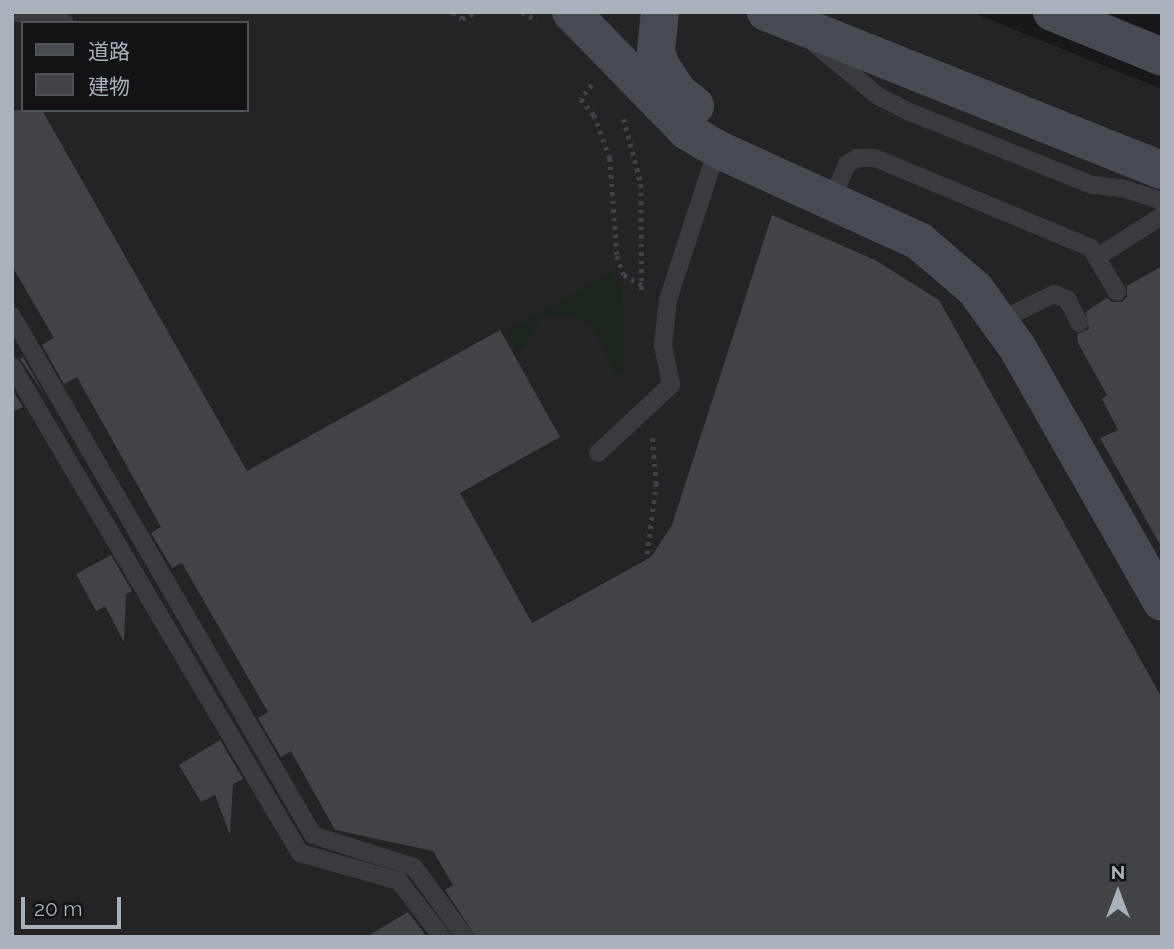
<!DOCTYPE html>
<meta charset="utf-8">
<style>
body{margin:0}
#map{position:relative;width:1174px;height:949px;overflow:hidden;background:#18181a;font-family:Raleway,"Noto Sans JP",sans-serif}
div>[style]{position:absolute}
.built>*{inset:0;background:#242427}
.green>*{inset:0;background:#1d261e}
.building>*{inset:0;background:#424347}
.path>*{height:4.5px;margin-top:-2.25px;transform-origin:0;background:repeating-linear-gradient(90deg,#3f4247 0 3.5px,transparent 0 8.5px)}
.lane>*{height:18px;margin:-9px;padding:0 9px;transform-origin:9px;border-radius:9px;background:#393b3f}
.secondary>*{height:38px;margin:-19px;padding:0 19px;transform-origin:19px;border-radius:19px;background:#474a50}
span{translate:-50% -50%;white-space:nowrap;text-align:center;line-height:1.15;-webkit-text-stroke:7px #131315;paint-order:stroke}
.frame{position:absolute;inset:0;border:14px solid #a9b1bb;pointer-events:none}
.legend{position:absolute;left:21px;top:21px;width:228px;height:91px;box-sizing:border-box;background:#131315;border:2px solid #4f5257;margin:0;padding:9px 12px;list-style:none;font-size:21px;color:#a9b1bb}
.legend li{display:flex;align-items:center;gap:14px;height:35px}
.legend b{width:35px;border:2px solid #4f5257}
.north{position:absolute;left:1083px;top:858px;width:70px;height:70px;-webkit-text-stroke:5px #131315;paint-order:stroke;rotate:0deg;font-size:19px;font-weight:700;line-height:28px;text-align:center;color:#a9b1bb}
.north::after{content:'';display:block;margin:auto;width:24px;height:32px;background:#a9b1bb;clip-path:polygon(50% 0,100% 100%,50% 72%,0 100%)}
.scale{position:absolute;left:21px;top:897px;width:100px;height:32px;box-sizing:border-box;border:4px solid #a9b1bb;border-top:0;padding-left:9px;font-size:21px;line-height:24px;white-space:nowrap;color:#a9b1bb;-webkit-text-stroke:5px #131315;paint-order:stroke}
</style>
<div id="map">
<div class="built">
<div style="clip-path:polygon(evenodd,12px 12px,971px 12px,1162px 89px,1162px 937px,12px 937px,12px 12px,23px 23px,247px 23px,247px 110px,23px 110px,23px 23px)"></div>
</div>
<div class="green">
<div style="clip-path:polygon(611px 272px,619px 283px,624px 310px,624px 375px,614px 371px,592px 325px,570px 316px,550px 316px,538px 322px,522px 348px,516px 352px,506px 332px)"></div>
</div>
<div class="building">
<div style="clip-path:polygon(12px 110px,42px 110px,247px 471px,500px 330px,560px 437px,460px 493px,532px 623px,651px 557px,672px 525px,772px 215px,875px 260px,939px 300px,1162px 698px,1162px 937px,476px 937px,445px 890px,453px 885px,433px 851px,335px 830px,291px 751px,281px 757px,258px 718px,268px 712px,182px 563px,172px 568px,151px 533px,161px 527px,77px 377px,64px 384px,42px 345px,54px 338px,12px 266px)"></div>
<div style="clip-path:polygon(1162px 266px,1162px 548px,1100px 438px,1118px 430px,1102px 399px,1107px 395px,1078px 343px,1077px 334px,1089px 329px,1086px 312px,1091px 308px,1107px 298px,1112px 302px,1122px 302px,1127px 297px,1127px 286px)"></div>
<div style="clip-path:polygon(23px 357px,45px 395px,20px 359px)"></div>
<div style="clip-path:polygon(12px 389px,23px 407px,12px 412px)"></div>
<div style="clip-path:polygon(111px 555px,132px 591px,126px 594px,124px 642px,105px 606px,96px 611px,76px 574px)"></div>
<div style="clip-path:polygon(220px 740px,243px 779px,233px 784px,230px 835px,215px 795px,201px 802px,179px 765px)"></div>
<div style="clip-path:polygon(408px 912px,427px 937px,366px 937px)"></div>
</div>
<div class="path">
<div style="left:453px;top:12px;width:11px;rotate:38deg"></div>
<div style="left:462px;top:19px;width:15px;rotate:-28deg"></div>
<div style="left:522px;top:12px;width:17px;rotate:28deg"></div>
<div style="left:592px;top:85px;width:18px;rotate:128deg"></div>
<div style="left:581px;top:99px;width:21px;rotate:51deg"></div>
<div style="left:594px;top:115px;width:46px;rotate:69.6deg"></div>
<div style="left:610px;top:158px;width:98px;rotate:85.9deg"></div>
<div style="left:617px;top:256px;width:20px;rotate:70deg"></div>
<div style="left:624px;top:275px;width:21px;rotate:29deg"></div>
<div style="left:624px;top:119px;width:67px;rotate:75.3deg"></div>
<div style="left:641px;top:184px;width:110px;rotate:89.5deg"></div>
<div style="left:647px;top:554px;width:71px;rotate:-82.7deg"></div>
<div style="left:656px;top:484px;width:46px;rotate:-95deg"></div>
</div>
<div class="lane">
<div style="left:14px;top:12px;width:52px;rotate:12.2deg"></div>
<div style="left:816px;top:45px;width:80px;rotate:39.4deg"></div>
<div style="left:878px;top:96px;width:38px;rotate:27deg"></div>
<div style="left:912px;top:113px;width:194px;rotate:21.8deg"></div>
<div style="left:1092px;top:185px;width:30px;rotate:6deg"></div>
<div style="left:1122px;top:188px;width:42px;rotate:18deg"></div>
<div style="left:831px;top:201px;width:40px;rotate:-66.6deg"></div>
<div style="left:847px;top:164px;width:12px;rotate:-31deg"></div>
<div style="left:857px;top:158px;width:18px"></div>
<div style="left:875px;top:158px;width:234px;rotate:22.6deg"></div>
<div style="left:1091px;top:248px;width:51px;rotate:59.4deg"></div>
<div style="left:1097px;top:257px;width:77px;rotate:-32.2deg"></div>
<div style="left:12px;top:316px;width:600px;rotate:59.89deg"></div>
<div style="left:313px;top:835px;width:106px;rotate:17.6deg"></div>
<div style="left:414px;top:867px;width:87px;rotate:53.9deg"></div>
<div style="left:999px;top:321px;width:61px;rotate:-26.1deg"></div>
<div style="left:1054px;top:294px;width:14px;rotate:21deg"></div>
<div style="left:1067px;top:299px;width:27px;rotate:63deg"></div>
<div style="left:12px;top:366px;width:566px;rotate:59.4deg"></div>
<div style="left:300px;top:853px;width:103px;rotate:15.8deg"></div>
<div style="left:399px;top:881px;width:71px;rotate:52.5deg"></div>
<div style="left:598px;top:453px;width:100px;rotate:-43deg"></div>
<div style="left:671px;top:385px;width:41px;rotate:-101.3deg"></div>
<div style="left:663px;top:345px;width:45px;rotate:-83.7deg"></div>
<div style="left:668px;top:300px;width:159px;rotate:-72deg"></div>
</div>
<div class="secondary">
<div style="left:571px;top:12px;width:166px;rotate:45.7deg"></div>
<div style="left:687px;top:131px;width:35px;rotate:31deg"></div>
<div style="left:717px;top:149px;width:222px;rotate:24.5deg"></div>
<div style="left:919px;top:241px;width:74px;rotate:40.6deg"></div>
<div style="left:975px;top:289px;width:72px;rotate:54.1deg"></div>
<div style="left:1017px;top:347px;width:293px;rotate:60.4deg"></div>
<div style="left:660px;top:12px;width:39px;rotate:96deg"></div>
<div style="left:656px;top:51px;width:16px;rotate:72deg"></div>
<div style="left:661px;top:66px;width:31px;rotate:57deg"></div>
<div style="left:678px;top:92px;width:22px;rotate:39deg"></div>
<div style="left:766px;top:12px;width:426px;rotate:21.8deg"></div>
<div style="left:1052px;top:12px;width:119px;rotate:22.2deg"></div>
</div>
<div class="frame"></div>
<ul class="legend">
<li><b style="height:9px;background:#474a50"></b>道路</li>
<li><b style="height:19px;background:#424347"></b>建物</li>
</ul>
<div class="north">N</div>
<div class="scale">20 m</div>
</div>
